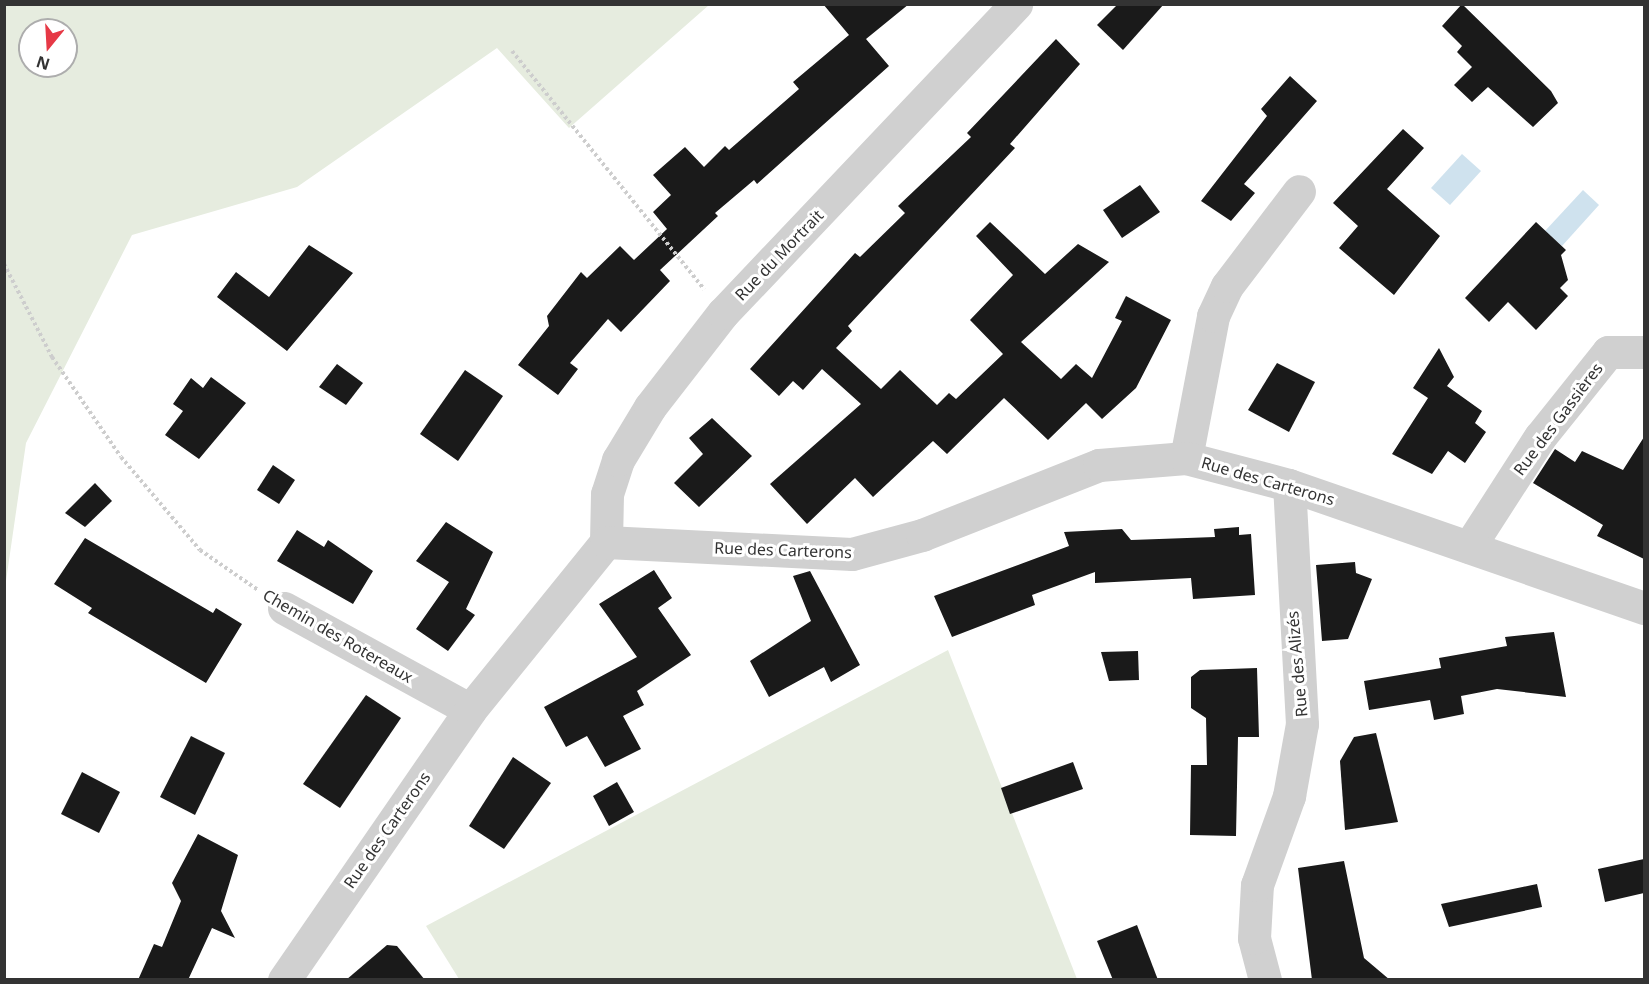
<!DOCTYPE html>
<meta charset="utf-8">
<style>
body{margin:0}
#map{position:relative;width:1649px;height:984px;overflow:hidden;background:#fff;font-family:"Noto Sans",sans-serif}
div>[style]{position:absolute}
.green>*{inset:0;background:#e6ecdf}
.water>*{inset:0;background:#cfe2ee}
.building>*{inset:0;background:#1a1a1a}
.path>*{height:4px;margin-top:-2px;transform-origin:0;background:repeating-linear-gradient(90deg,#cdcdcd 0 3px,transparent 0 6px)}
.minor>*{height:33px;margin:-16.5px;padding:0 16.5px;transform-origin:16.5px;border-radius:16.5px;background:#d0d0d0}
span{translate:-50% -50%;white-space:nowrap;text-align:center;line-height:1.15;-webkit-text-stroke:6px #fff;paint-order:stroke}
.street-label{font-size:16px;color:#333}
.frame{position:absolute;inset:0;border:6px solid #333;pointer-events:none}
.north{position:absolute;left:18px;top:18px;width:60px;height:60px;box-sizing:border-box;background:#fff;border:2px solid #adadad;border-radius:50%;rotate:198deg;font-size:16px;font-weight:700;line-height:24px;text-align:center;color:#333}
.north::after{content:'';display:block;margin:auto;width:21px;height:27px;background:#e63946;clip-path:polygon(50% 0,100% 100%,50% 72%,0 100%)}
</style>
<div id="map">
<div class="green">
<div style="clip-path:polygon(evenodd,5px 4px,709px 4px,709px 5px,569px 128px,497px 48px,297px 187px,132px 235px,26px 443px,5px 588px,5px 4px,30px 30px,66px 30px,66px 66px,30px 66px,30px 30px)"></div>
<div style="clip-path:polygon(948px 650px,1077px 979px,459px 979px,426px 926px)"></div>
</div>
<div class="water">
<div style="clip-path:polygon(1462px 154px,1481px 171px,1450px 205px,1431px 188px)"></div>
<div style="clip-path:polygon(1583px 190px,1599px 205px,1562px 246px,1545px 231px)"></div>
</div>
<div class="building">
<div style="clip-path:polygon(823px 4px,909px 4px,866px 39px,889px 66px,757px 184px,754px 180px,715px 213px,718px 216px,660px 270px,670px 281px,621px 332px,608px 319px,570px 363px,578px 369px,558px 395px,518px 365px,549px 326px,547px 316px,581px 272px,587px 278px,620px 246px,634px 260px,667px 229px,653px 212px,671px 195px,653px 175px,685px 147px,704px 167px,725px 146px,729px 150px,799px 89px,793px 82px,849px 35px)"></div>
<div style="clip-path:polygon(1118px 4px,1164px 4px,1123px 50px,1097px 25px)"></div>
<div style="clip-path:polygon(1462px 4px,1551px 91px,1558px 103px,1533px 127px,1488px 87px,1472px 102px,1454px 85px,1472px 67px,1457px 52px,1462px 46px,1442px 26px)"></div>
<div style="clip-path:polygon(1056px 39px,1080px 64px,1010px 144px,1015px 148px,848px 326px,852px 331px,836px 348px,881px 389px,900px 370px,937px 405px,949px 393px,956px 399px,1003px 354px,970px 320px,1013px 275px,976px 236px,990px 222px,1045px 274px,1078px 244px,1109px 262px,1021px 342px,1061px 379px,1076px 364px,1092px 378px,1122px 321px,1115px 318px,1126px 296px,1171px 320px,1136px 388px,1102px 419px,1086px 403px,1048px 440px,1004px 398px,947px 454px,933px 441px,873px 497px,855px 478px,807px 524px,770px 484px,861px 404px,822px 369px,803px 390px,793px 381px,779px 396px,750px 369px,855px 253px,860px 257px,905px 213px,898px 206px,971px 137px,967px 133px)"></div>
<div style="clip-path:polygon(1290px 76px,1317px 101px,1244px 184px,1255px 193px,1231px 221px,1201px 201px,1267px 116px,1261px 109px)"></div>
<div style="clip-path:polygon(1403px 129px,1424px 148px,1387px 189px,1440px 236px,1394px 295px,1339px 248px,1358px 226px,1333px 203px)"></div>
<div style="clip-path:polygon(1140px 185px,1160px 212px,1122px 238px,1103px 210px)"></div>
<div style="clip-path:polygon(1536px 222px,1566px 250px,1561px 255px,1568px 280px,1560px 288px,1568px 296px,1536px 330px,1508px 302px,1489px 322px,1465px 298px)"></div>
<div style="clip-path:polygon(309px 245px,353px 273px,287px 351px,217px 297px,236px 272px,269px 297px)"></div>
<div style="clip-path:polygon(1439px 348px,1454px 377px,1447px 386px,1482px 411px,1475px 423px,1486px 432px,1465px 463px,1448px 451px,1432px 474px,1392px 454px,1428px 398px,1413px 388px)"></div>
<div style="clip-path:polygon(1277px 363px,1315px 382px,1289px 432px,1248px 410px)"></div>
<div style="clip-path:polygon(337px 364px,363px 383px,346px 405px,319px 387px)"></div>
<div style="clip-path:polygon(465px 370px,503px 396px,458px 461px,420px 434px)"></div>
<div style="clip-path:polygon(211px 377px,246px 403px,199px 459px,165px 435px,183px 411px,173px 404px,191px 378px,203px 388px)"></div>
<div style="clip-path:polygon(712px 418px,752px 456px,699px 507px,674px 483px,703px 454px,689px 438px)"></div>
<div style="clip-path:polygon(1644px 437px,1644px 559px,1597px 536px,1603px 525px,1533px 483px,1555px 449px,1575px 462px,1582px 451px,1623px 470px)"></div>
<div style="clip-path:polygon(273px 465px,295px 480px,279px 504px,257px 490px)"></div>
<div style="clip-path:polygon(95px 483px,112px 501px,85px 527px,65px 513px)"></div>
<div style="clip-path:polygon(446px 522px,493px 552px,466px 609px,475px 615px,448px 651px,416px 629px,449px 582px,416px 561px)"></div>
<div style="clip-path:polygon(1239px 527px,1239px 535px,1251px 534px,1255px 595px,1193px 599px,1191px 578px,1095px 583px,1095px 572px,1032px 595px,1035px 605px,952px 637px,934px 596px,1069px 546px,1064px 532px,1122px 529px,1131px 540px,1215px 537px,1214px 529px)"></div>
<div style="clip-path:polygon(297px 530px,324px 547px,328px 540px,373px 571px,353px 604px,277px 561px)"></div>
<div style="clip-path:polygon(85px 538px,213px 613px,216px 608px,242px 624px,206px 683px,88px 613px,92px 608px,54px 584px)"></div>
<div style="clip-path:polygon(1355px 562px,1356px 573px,1372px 579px,1348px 639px,1322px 641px,1316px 565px)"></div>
<div style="clip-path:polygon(654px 570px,672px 598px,658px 608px,691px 655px,637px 691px,644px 705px,623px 716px,641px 749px,605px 767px,587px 736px,566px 747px,544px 707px,637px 657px,599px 604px)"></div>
<div style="clip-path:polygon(810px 571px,860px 665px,831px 682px,824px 667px,769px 697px,750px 661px,811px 621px,793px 576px)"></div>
<div style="clip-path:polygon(1554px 632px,1566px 697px,1497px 689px,1461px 696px,1464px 714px,1434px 720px,1430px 700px,1369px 710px,1364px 681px,1441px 668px,1439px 658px,1507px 646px,1505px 637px)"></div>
<div style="clip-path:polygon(1138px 651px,1139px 680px,1109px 681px,1101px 652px)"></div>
<div style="clip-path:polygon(1257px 668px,1259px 737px,1238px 737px,1236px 836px,1190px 835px,1191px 765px,1207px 765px,1206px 718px,1191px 708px,1191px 677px,1200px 670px)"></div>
<div style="clip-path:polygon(366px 695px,401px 718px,340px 808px,303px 784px)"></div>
<div style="clip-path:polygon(1376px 733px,1398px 822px,1345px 830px,1340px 761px,1354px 737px)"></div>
<div style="clip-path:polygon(191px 736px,225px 753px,195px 815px,160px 797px)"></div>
<div style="clip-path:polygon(513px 757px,551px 783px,504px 849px,469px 826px)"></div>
<div style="clip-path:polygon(1073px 762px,1083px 789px,1010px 814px,1001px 788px)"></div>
<div style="clip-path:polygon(82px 772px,120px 792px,99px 833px,61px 814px)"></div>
<div style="clip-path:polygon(617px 782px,634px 812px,609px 826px,593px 796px)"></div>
<div style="clip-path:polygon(198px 834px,238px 855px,221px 911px,235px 938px,212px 928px,188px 980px,138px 980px,154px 944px,162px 947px,181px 901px,172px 883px)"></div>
<div style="clip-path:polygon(1644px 859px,1644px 893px,1605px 902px,1598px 869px)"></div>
<div style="clip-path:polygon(1344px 861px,1364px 958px,1390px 980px,1312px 980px,1298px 868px)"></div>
<div style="clip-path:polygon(1537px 884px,1542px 907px,1449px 927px,1441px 904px)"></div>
<div style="clip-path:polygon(1137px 925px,1158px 980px,1113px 980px,1097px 941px)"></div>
<div style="clip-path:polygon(387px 945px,397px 946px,425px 980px,346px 980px)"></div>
</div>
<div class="path">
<div style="left:512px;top:51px;width:306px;rotate:51.1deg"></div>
<div style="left:4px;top:264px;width:105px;rotate:62.7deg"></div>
<div style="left:52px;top:357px;width:121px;rotate:55.4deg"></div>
<div style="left:121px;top:457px;width:122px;rotate:49.7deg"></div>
<div style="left:200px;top:550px;width:70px;rotate:34.6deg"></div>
</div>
<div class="minor">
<div style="left:1186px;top:458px;width:145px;rotate:-79.2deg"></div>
<div style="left:1213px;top:316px;width:33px;rotate:-65deg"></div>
<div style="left:1227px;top:286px;width:119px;rotate:-52.8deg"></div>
<div style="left:606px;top:542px;width:48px;rotate:-88.8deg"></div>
<div style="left:607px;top:494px;width:36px;rotate:-72deg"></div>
<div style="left:618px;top:460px;width:62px;rotate:-58.9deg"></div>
<div style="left:650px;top:407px;width:119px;rotate:-52.2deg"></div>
<div style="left:723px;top:313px;width:426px;rotate:-46.5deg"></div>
<div style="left:1469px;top:547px;width:131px;rotate:-57.2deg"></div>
<div style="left:1540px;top:437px;width:109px;rotate:-51.3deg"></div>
<div style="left:1608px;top:352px;width:36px"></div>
<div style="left:284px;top:608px;width:212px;rotate:28.7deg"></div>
<div style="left:284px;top:980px;width:328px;rotate:-55.4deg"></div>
<div style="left:470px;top:710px;width:216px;rotate:-51deg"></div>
<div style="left:606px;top:542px;width:246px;rotate:2.8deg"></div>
<div style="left:852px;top:554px;width:73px;rotate:-15.2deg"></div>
<div style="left:922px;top:535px;width:190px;rotate:-21.6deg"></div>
<div style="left:1099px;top:465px;width:87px;rotate:-4.6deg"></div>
<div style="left:1186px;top:458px;width:106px;rotate:14.7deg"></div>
<div style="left:1289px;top:485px;width:376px;rotate:19.1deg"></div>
<div style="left:1265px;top:980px;width:43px;rotate:-104.7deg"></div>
<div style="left:1254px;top:938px;width:53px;rotate:-86.8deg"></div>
<div style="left:1257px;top:885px;width:95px;rotate:-70.2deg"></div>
<div style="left:1289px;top:796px;width:73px;rotate:-79.8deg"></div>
<div style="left:1302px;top:724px;width:239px;rotate:-93.1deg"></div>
</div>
<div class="street-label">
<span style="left:779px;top:255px;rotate:-46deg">Rue du Mortrait</span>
<span style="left:1558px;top:419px;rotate:-53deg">Rue des Gassières</span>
<span style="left:1268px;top:481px;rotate:16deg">Rue des Carterons</span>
<span style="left:783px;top:550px;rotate:2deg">Rue des Carterons</span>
<span style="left:338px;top:636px;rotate:30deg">Chemin des Rotereaux</span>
<span style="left:1297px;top:664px;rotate:-95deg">Rue des Alizés</span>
<span style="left:387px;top:830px;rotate:-55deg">Rue des Carterons</span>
</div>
<div class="frame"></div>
<div class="north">N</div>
</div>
